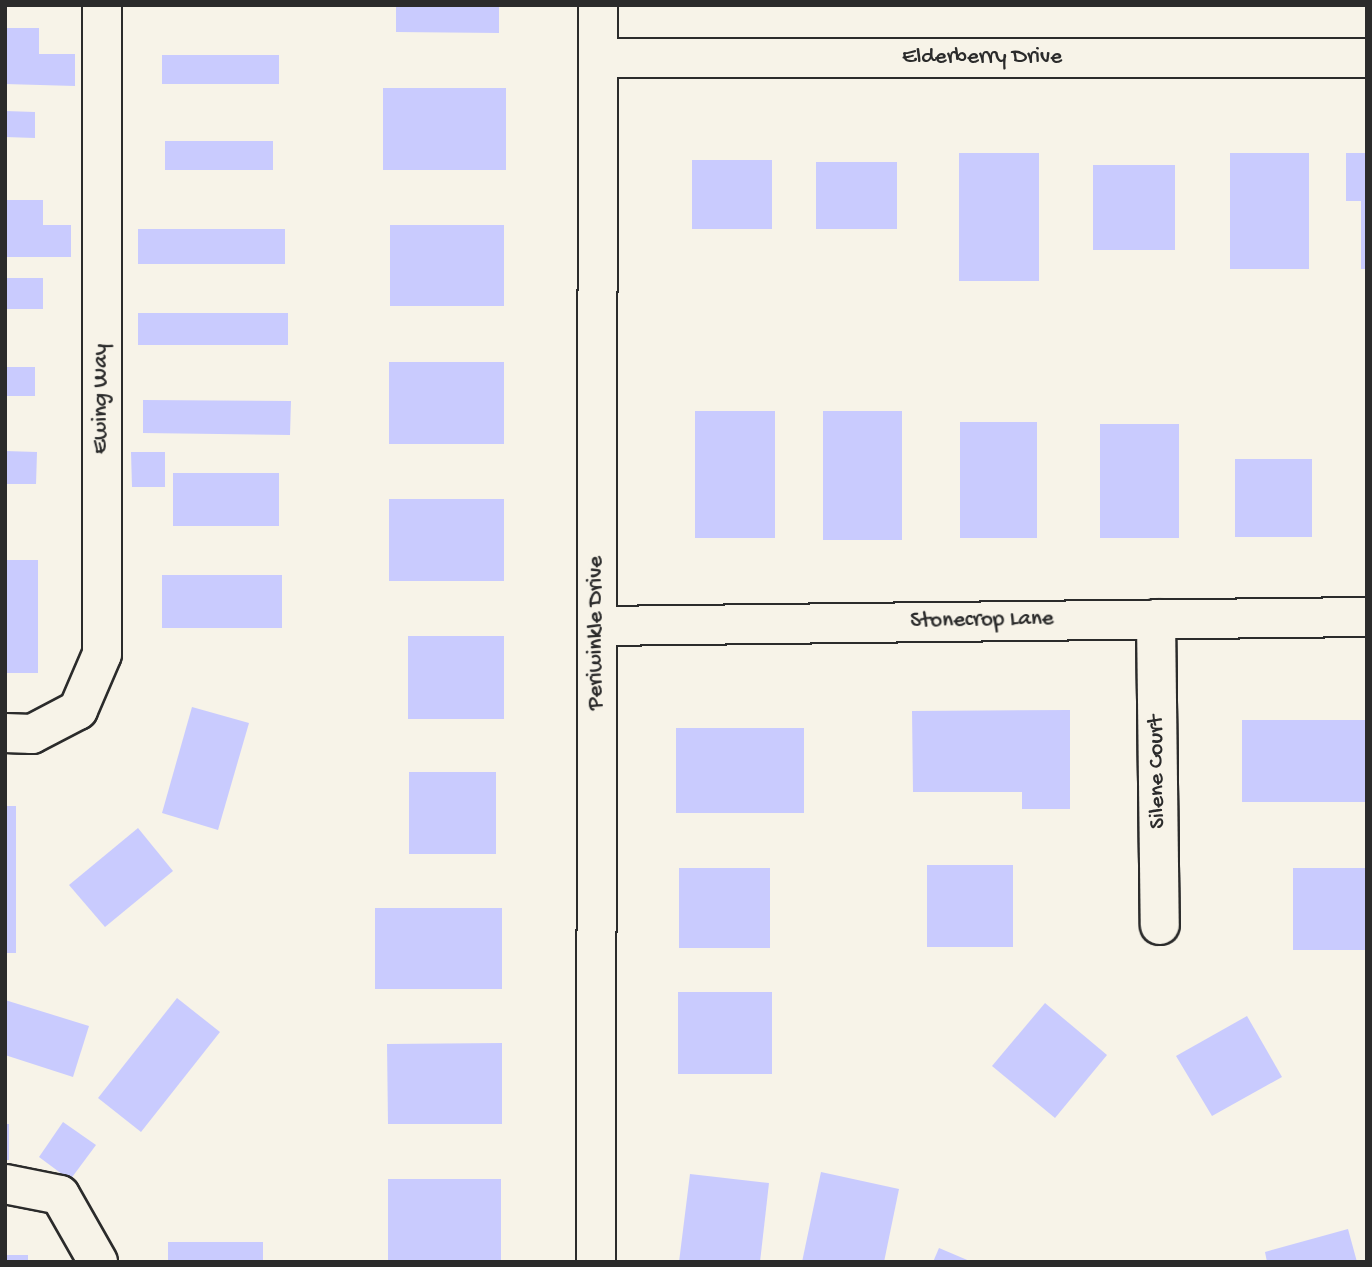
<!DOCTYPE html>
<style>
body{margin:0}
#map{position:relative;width:1372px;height:1267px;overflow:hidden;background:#f7f3e8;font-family:"Gochi Hand",sans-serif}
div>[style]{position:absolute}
.building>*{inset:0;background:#c9cbfe}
.roads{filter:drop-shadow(2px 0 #2b2b2b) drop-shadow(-2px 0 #2b2b2b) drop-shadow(0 2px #2b2b2b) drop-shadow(0 -2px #2b2b2b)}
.minor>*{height:38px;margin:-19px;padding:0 19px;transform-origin:19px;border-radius:19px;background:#f7f3e8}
span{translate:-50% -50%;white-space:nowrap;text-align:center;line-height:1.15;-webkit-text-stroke:5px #f7f3e8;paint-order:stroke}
.street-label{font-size:23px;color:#2b2b2b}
.frame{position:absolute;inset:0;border:7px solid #2b2b2b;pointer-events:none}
</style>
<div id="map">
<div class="building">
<div style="clip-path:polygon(396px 5px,499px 5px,499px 33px,396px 32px)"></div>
<div style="clip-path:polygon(5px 28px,39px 28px,39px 54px,75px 54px,75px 86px,5px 84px)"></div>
<div style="clip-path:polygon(162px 55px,279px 55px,279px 84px,162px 84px)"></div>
<div style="clip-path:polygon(383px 88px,506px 88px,506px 170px,383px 170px)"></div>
<div style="clip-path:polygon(5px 111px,35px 112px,35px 138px,5px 137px)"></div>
<div style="clip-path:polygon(165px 141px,273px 141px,273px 170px,165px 170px)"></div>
<div style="clip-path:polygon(959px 153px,1039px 153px,1039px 281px,959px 281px)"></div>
<div style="clip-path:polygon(1230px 153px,1309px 153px,1309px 269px,1230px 269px)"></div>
<div style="clip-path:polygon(1346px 153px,1367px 153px,1367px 269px,1361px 269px,1361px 201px,1346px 201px)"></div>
<div style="clip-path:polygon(692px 160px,772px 160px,772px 229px,692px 229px)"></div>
<div style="clip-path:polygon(816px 162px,897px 162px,897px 229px,816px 229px)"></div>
<div style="clip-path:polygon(1093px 165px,1175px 165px,1175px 250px,1093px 250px)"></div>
<div style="clip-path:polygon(5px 200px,43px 200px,43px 225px,71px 225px,71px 257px,5px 257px)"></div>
<div style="clip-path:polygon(390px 225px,504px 225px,504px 306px,390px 306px)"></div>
<div style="clip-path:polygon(138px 229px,285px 229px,285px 264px,138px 264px)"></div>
<div style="clip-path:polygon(5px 278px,43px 278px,43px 309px,5px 309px)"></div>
<div style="clip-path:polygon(138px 313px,288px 313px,288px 345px,138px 345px)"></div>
<div style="clip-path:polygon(389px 362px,504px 362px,504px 444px,389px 444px)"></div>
<div style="clip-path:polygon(5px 367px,35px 367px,35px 396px,5px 396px)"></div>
<div style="clip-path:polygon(143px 400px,291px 401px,290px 435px,143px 433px)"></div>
<div style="clip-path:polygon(695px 411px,775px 411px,775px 538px,695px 538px)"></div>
<div style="clip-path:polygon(823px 411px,902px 411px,902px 540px,823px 540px)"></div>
<div style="clip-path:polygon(960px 422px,1037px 422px,1037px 538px,960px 538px)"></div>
<div style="clip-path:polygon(1100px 424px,1179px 424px,1179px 538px,1100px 538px)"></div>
<div style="clip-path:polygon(5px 451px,37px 452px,36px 484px,5px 484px)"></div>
<div style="clip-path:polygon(131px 452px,165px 452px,165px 487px,132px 487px)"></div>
<div style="clip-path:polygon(1235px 459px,1312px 459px,1312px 537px,1235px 537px)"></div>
<div style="clip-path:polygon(173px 473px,279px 473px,279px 526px,173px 526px)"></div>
<div style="clip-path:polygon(389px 499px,504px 499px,504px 581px,389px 581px)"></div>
<div style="clip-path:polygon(5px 560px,38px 560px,38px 673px,5px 673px)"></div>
<div style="clip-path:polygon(162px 575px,282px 575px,282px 628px,162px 628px)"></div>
<div style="clip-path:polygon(408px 636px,504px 636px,504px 719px,408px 719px)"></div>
<div style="clip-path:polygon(192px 707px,249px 723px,218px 830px,162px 813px)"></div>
<div style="clip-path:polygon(1070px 710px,1070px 809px,1022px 809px,1022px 792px,913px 792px,912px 711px)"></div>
<div style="clip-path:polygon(1242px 720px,1367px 720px,1367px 802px,1242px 802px)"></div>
<div style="clip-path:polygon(676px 728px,804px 728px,804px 813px,676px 813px)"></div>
<div style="clip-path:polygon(409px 772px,496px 772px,496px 854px,409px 854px)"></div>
<div style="clip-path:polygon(5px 806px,16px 806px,16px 953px,5px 953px)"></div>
<div style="clip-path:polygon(138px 828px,173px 871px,105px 927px,69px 885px)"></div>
<div style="clip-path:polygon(927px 865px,1013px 865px,1013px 947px,927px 947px)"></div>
<div style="clip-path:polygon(679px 868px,770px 868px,770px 948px,679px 948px)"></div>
<div style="clip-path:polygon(1293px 868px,1367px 868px,1367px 950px,1293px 950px)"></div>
<div style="clip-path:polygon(375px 908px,502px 908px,502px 989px,375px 989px)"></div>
<div style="clip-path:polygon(678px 992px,772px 992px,772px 1074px,678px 1074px)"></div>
<div style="clip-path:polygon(177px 998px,220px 1032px,141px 1132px,98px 1098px)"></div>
<div style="clip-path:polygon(5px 1000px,89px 1026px,73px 1077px,5px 1055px)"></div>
<div style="clip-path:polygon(1045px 1003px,1107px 1055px,1055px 1118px,992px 1066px)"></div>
<div style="clip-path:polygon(1247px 1016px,1282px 1077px,1212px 1116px,1176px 1056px)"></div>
<div style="clip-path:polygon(502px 1043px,502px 1124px,388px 1124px,387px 1044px)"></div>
<div style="clip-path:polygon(63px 1122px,96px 1145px,70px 1180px,39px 1157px)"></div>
<div style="clip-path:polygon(5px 1124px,9px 1124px,9px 1160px,5px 1160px)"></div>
<div style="clip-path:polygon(821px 1172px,899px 1189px,884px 1262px,802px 1262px)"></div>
<div style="clip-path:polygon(690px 1174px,769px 1183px,760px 1262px,679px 1262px)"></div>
<div style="clip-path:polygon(388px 1179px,501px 1179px,501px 1262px,388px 1262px)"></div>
<div style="clip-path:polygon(1348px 1229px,1357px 1262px,1267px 1262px,1265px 1252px)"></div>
<div style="clip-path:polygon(168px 1242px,263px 1242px,263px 1262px,168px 1262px)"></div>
<div style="clip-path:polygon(939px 1248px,972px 1262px,933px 1262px)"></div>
<div style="clip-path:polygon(5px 1255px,28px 1255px,28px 1262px,5px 1262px)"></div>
</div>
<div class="roads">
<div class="minor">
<div style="left:598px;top:58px;width:769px"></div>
<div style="left:1156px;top:619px;width:306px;rotate:89.3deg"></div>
<div style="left:597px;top:626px;width:770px;rotate:-0.67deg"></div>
<div style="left:5px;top:733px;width:27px;rotate:2deg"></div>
<div style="left:32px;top:734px;width:52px;rotate:-27.6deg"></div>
<div style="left:78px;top:710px;width:61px;rotate:-66.8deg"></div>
<div style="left:102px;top:654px;width:649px;rotate:-90deg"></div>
<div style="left:5px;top:1184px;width:56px;rotate:11.3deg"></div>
<div style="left:60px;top:1195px;width:77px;rotate:60.4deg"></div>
<div style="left:596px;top:1262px;width:1257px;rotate:-89.91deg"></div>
</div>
</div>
<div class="street-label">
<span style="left:982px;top:58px">Elderberry Drive</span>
<span style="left:102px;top:399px;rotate:-90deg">Ewing Way</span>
<span style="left:982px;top:621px;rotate:-1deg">Stonecrop Lane</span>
<span style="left:597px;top:633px;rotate:-90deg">Periwinkle Drive</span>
<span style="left:1158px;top:772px;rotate:-91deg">Silene Court</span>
</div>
<div class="frame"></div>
</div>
